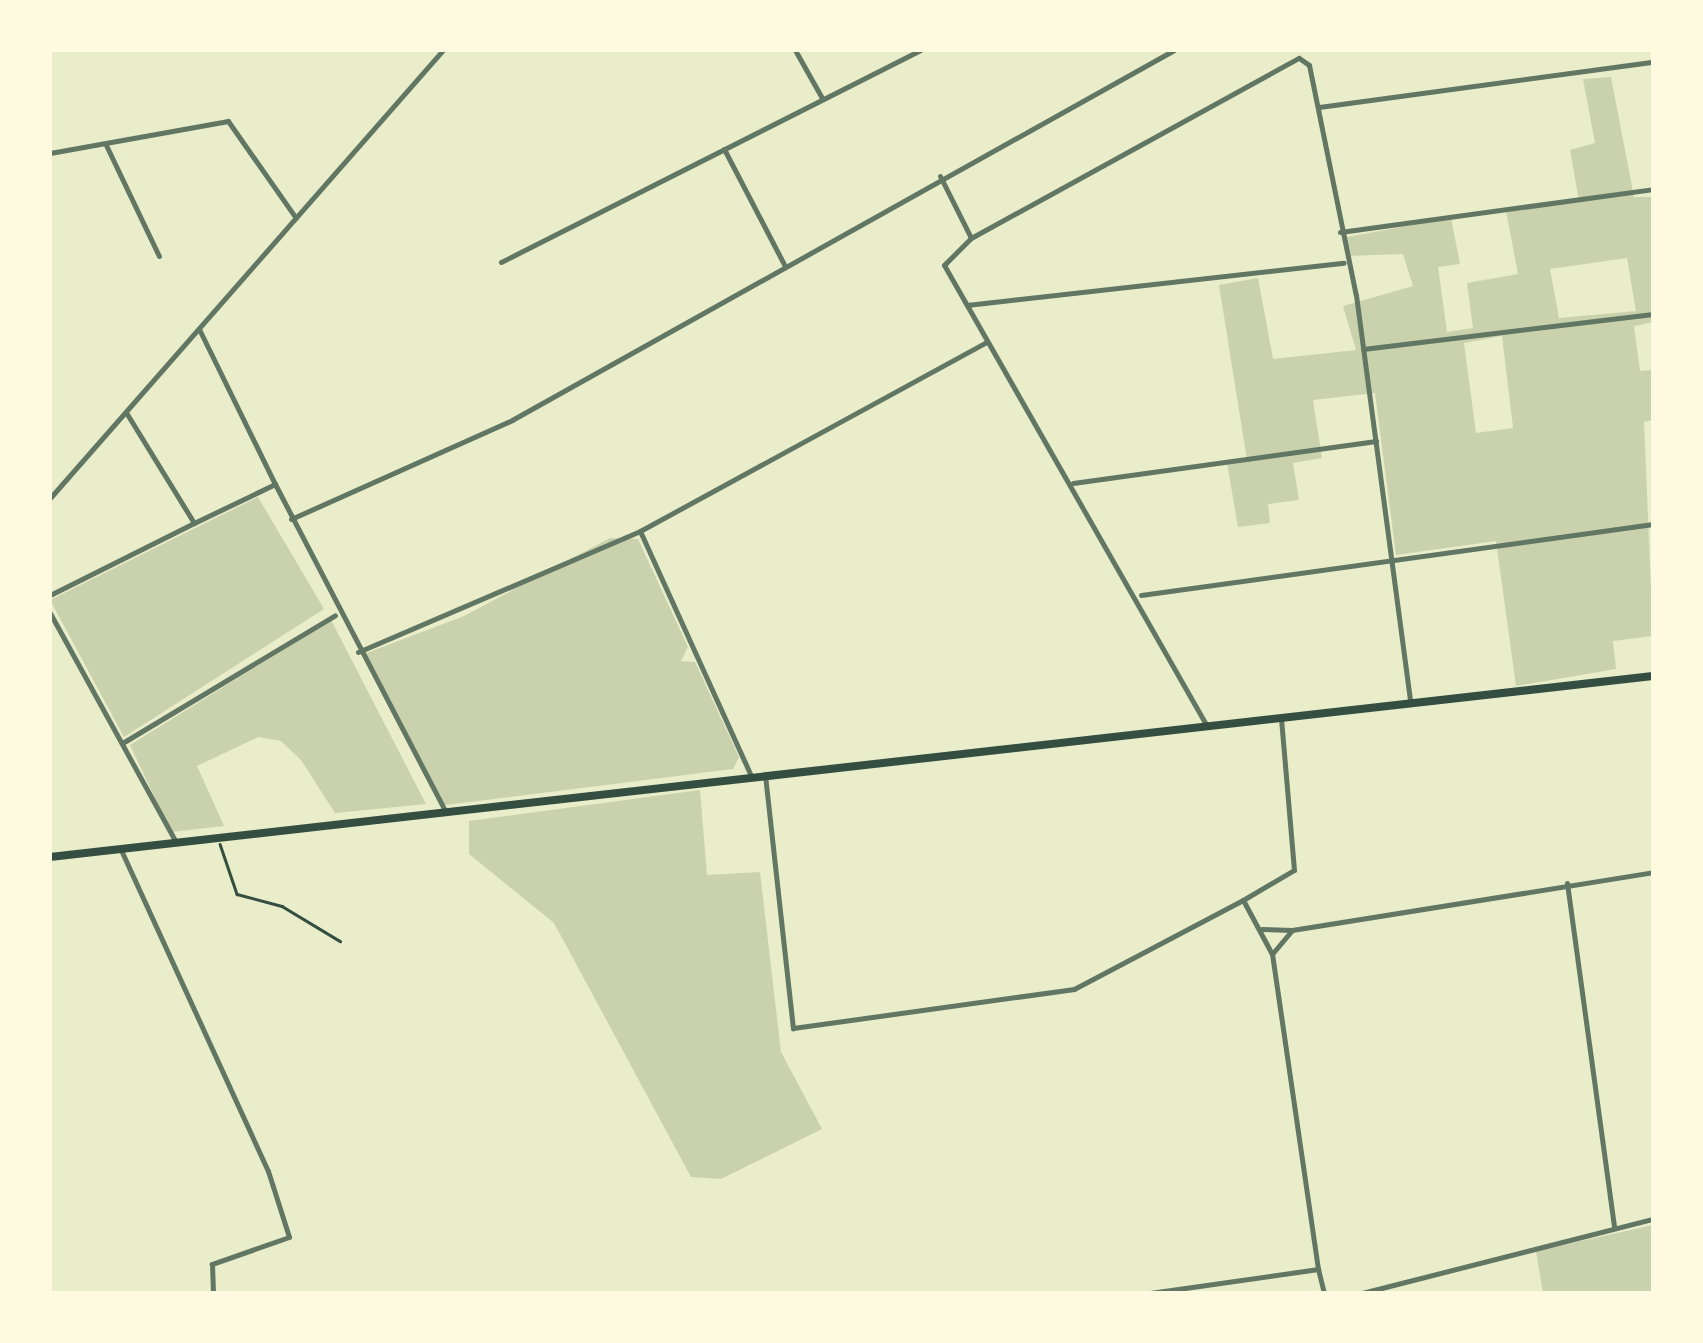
<!DOCTYPE html>
<style>
body{margin:0}
#map{position:relative;width:1703px;height:1343px;overflow:hidden;background:#e9edc9;font-family:"Noto Sans",sans-serif}
div>[style]{position:absolute}
.green>*{inset:0;background:#cad2ad}
.path>*{height:2.5px;margin:-1.25px;padding:0 1.25px;transform-origin:1.25px;border-radius:1.25px;background:#344e41}
.minor>*{height:5px;margin:-2.5px;padding:0 2.5px;transform-origin:2.5px;border-radius:2.5px;background:#617663}
.secondary>*{height:8px;margin:-4px;padding:0 4px;transform-origin:4px;border-radius:4px;background:#344e41}
span{translate:-50% -50%;white-space:nowrap;text-align:center;line-height:1.15;-webkit-text-stroke:8px #fefae0;paint-order:stroke}
.frame{position:absolute;inset:0;border:52px solid #fefae0;pointer-events:none}
</style>
<div id="map">
<div class="green">
<div style="clip-path:polygon(evenodd,1611px 77px,1634px 197px,1653px 197px,1653px 322px,1634px 326px,1640px 371px,1653px 370px,1653px 420px,1644px 422px,1653px 636px,1613px 641px,1616px 669px,1516px 686px,1496px 541px,1396px 555px,1375px 393px,1313px 400px,1322px 458px,1293px 463px,1299px 500px,1268px 504px,1270px 523px,1238px 527px,1227px 463px,1247px 460px,1219px 285px,1258px 278px,1273px 359px,1356px 350px,1343px 306px,1413px 286px,1403px 254px,1347px 256px,1347px 237px,1451px 218px,1460px 264px,1438px 267px,1447px 332px,1473px 328px,1467px 283px,1518px 274px,1506px 211px,1579px 201px,1570px 150px,1595px 143px,1583px 79px,1611px 77px,1627px 258px,1636px 311px,1559px 318px,1550px 269px,1627px 258px,1611px 77px,1502px 336px,1513px 428px,1476px 433px,1464px 343px,1502px 336px)"></div>
<div style="clip-path:polygon(258px 497px,324px 609px,124px 737px,50px 600px)"></div>
<div style="clip-path:polygon(610px 538px,638px 539px,688px 647px,681px 661px,695px 662px,739px 757px,733px 769px,445px 805px,364px 654px,464px 616px)"></div>
<div style="clip-path:polygon(331px 620px,426px 804px,335px 813px,301px 760px,281px 741px,258px 737px,197px 766px,224px 826px,171px 832px,130px 745px)"></div>
<div style="clip-path:polygon(700px 790px,707px 875px,760px 872px,781px 1052px,822px 1129px,721px 1179px,691px 1177px,554px 923px,469px 854px,469px 821px)"></div>
<div style="clip-path:polygon(1653px 1225px,1653px 1293px,1543px 1293px,1536px 1251px)"></div>
</div>
<div class="path">
<div style="left:220px;top:844px;width:53px;rotate:71.2deg"></div>
<div style="left:237px;top:894px;width:47px;rotate:14.9deg"></div>
<div style="left:282px;top:906px;width:68px;rotate:31.1deg"></div>
</div>
<div class="minor">
<div style="left:795px;top:50px;width:55px;rotate:60.6deg"></div>
<div style="left:1319px;top:107px;width:337px;rotate:-7.7deg"></div>
<div style="left:106px;top:145px;width:123px;rotate:64.5deg"></div>
<div style="left:724px;top:149px;width:132px;rotate:62.5deg"></div>
<div style="left:50px;top:153px;width:181px;rotate:-10.2deg"></div>
<div style="left:228px;top:121px;width:118px;rotate:55deg"></div>
<div style="left:940px;top:176px;width:69px;rotate:63.4deg"></div>
<div style="left:971px;top:238px;width:38px;rotate:135deg"></div>
<div style="left:944px;top:265px;width:531px;rotate:60.3deg"></div>
<div style="left:1340px;top:232px;width:316px;rotate:-7.8deg"></div>
<div style="left:971px;top:238px;width:374px;rotate:-28.8deg"></div>
<div style="left:1299px;top:58px;width:12px;rotate:35deg"></div>
<div style="left:1309px;top:65px;width:235px;rotate:78.5deg"></div>
<div style="left:1356px;top:295px;width:411px;rotate:82.4deg"></div>
<div style="left:501px;top:262px;width:470px;rotate:-26.8deg"></div>
<div style="left:967px;top:305px;width:379px;rotate:-6.4deg"></div>
<div style="left:199px;top:329px;width:173px;rotate:63.9deg"></div>
<div style="left:1363px;top:349px;width:292px;rotate:-6.9deg"></div>
<div style="left:127px;top:414px;width:128px;rotate:58.4deg"></div>
<div style="left:194px;top:523px;width:90px;rotate:-25.7deg"></div>
<div style="left:275px;top:484px;width:370px;rotate:62.5deg"></div>
<div style="left:1073px;top:483px;width:306px;rotate:-7.9deg"></div>
<div style="left:50px;top:498px;width:596px;rotate:-48.74deg"></div>
<div style="left:291px;top:519px;width:242px;rotate:-24.1deg"></div>
<div style="left:512px;top:420px;width:758px;rotate:-29.2deg"></div>
<div style="left:640px;top:531px;width:395px;rotate:-28.6deg"></div>
<div style="left:50px;top:595px;width:161px;rotate:-26.6deg"></div>
<div style="left:1141px;top:595px;width:517px;rotate:-7.89deg"></div>
<div style="left:50px;top:613px;width:261px;rotate:61.2deg"></div>
<div style="left:358px;top:652px;width:307px;rotate:-23.2deg"></div>
<div style="left:640px;top:531px;width:269px;rotate:65.6deg"></div>
<div style="left:124px;top:742px;width:246px;rotate:-31deg"></div>
<div style="left:765px;top:775px;width:255px;rotate:83.7deg"></div>
<div style="left:793px;top:1028px;width:284px;rotate:-7.9deg"></div>
<div style="left:1074px;top:989px;width:191px;rotate:-27.8deg"></div>
<div style="left:1243px;top:900px;width:61px;rotate:61.8deg"></div>
<div style="left:121px;top:850px;width:353px;rotate:65.4deg"></div>
<div style="left:268px;top:1171px;width:69px;rotate:72.3deg"></div>
<div style="left:289px;top:1237px;width:82px;rotate:160.7deg"></div>
<div style="left:212px;top:1264px;width:29px;rotate:88deg"></div>
<div style="left:1567px;top:883px;width:346px;rotate:82.2deg"></div>
<div style="left:1243px;top:900px;width:59px;rotate:-30.5deg"></div>
<div style="left:1294px;top:870px;width:152px;rotate:-94.9deg"></div>
<div style="left:1262px;top:929px;width:30px;rotate:2deg"></div>
<div style="left:1318px;top:1269px;width:25px;rotate:76deg"></div>
<div style="left:1150px;top:1293px;width:170px;rotate:-8.1deg"></div>
<div style="left:1318px;top:1269px;width:318px;rotate:-98.3deg"></div>
<div style="left:1272px;top:954px;width:31px;rotate:-50deg"></div>
<div style="left:1292px;top:930px;width:366px;rotate:-9.1deg"></div>
<div style="left:1362px;top:1293px;width:300px;rotate:-14.3deg"></div>
</div>
<div class="secondary">
<div style="left:50px;top:857px;width:1613px;rotate:-6.44deg"></div>
</div>
<div class="frame"></div>
</div>
